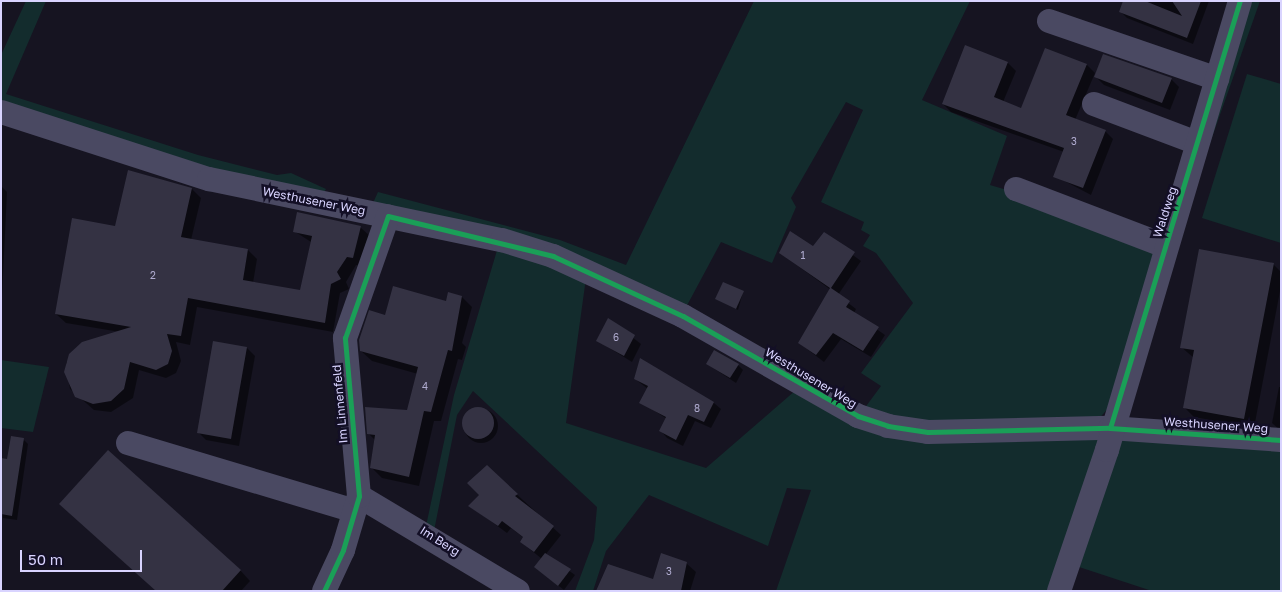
<!DOCTYPE html>
<style>
body{margin:0}
#map{position:relative;width:1282px;height:592px;overflow:hidden;background:#161421;font-family:"Golos Text",sans-serif}
div>[style]{position:absolute}
.green>*{inset:0;background:#132c2d}
.shadow>*{inset:0;background:#0007}
.round{border-radius:50%}
.building>*{inset:0;background:#343243}
.minor>*{height:24px;margin:-12px;padding:0 12px;transform-origin:12px;border-radius:12px;background:#4a4962}
.cycleway>*{height:5px;margin:-2.5px;padding:0 2.5px;transform-origin:2.5px;border-radius:2.5px;background:#1a9f57}
span{translate:-50% -50%;white-space:nowrap;text-align:center;line-height:1.15;-webkit-text-stroke:5px #130f26;paint-order:stroke}
.number-label{font-size:10px;color:#b0acd0}
.number-label span{-webkit-text-stroke-width:0}
.street-label{font-size:12px;color:#d9d4ff}
.frame{position:absolute;inset:0;border:2px solid #d9d4ff;pointer-events:none}
.scale{position:absolute;left:20px;top:550px;width:122px;height:22px;box-sizing:border-box;border:2px solid #d9d4ff;border-top:0;padding-left:6px;font-size:15px;line-height:18px;white-space:nowrap;color:#d9d4ff;-webkit-text-stroke:4px #130f26;paint-order:stroke}
</style>
<div id="map">
<div class="green">
<div style="clip-path:polygon(26px 1px,46px 1px,6px 94px,198px 155px,277px 175px,291px 173px,326px 189px,323px 194px,211px 171px,1px 105px,1px 55px)"></div>
<div style="clip-path:polygon(754px 1px,970px 1px,922px 100px,1007px 136px,990px 185px,1162px 236px,1112px 404px,1095px 423px,928px 426px,861px 413px,881px 386px,861px 373px,913px 303px,876px 253px,863px 246px,870px 235px,861px 230px,864px 222px,821px 202px,863px 110px,846px 102px,791px 198px,796px 207px,772px 263px,721px 242px,684px 311px,372px 205px,378px 192px,560px 240px,626px 265px)"></div>
<div style="clip-path:polygon(1244px 1px,1260px 1px,1177px 237px)"></div>
<div style="clip-path:polygon(1247px 74px,1281px 84px,1281px 243px,1202px 218px)"></div>
<div style="clip-path:polygon(498px 247px,586px 278px,566px 423px,706px 468px,796px 390px,856px 421px,1101px 439px,1055px 591px,776px 591px,811px 490px,787px 488px,768px 546px,649px 495px,606px 551px,593px 591px,575px 591px,594px 540px,597px 507px,473px 391px,457px 415px,434px 531px,426px 526px,454px 395px)"></div>
<div style="clip-path:polygon(1px 360px,49px 367px,33px 432px,1px 428px)"></div>
<div style="clip-path:polygon(1117px 436px,1281px 445px,1281px 591px,1152px 591px,1073px 565px)"></div>
</div>
<div class="shadow">
<div style="clip-path:polygon(1125px 1px,1209px 1px,1193px 44px,1127px 18px,1121px 12px)"></div>
<div style="clip-path:polygon(966px 47px,1008px 63px,1016px 71px,1003px 102px,1022px 109px,1046px 50px,1087px 65px,1095px 73px,1075px 120px,1105px 131px,1113px 139px,1091px 195px,1055px 176px,1064px 152px,951px 112px,943px 104px)"></div>
<div style="clip-path:polygon(1096px 77px,1171px 79px,1179px 87px,1170px 110px,1104px 85px)"></div>
<div style="clip-path:polygon(1px 186px,7px 192px,1px 318px)"></div>
<div style="clip-path:polygon(192px 189px,201px 198px,191px 240px,248px 250px,257px 259px,253px 283px,301px 291px,311px 242px,294px 231px,360px 227px,370px 236px,362px 266px,356px 265px,346px 282px,349px 289px,340px 293px,333px 332px,197px 307px,190px 345px,176px 342px,181px 361px,176px 373px,166px 378px,139px 370px,133px 398px,111px 412px,94px 410px,70px 389px,66px 363px,76px 348px,120px 332px,66px 323px,56px 314px,116px 227px)"></div>
<div style="clip-path:polygon(824px 234px,861px 261px,838px 295px,856px 309px,854px 313px,885px 335px,871px 357px,841px 339px,824px 362px,799px 343px,831px 290px,780px 253px,813px 248px)"></div>
<div style="clip-path:polygon(1273px 264px,1281px 272px,1281px 286px,1254px 428px,1194px 417px,1184px 407px,1194px 358px,1181px 347px)"></div>
<div style="clip-path:polygon(743px 292px,738px 310px,716px 299px)"></div>
<div style="clip-path:polygon(462px 297px,472px 307px,462px 343px,466px 347px,462px 360px,458px 359px,441px 421px,434px 421px,419px 486px,382px 478px,372px 468px,375px 440px,369px 434px,408px 411px,418px 374px,372px 361px,361px 351px,386px 316px)"></div>
<div style="clip-path:polygon(609px 319px,641px 344px,632px 362px,598px 341px)"></div>
<div style="clip-path:polygon(247px 348px,255px 356px,239px 446px,206px 440px,198px 432px)"></div>
<div style="clip-path:polygon(641px 360px,714px 403px,721px 409px,711px 428px,695px 421px,683px 446px,667px 438px,661px 431px,667px 419px,641px 402px,648px 389px,635px 379px)"></div>
<div style="clip-path:polygon(707px 364px,738px 365px,743px 370px,736px 383px)"></div>
<div style="clip-path:polygon(1279px 387px,1281px 387px,1281px 431px,1272px 423px)"></div>
<div class="round" style="left:464px;top:409px;width:34px;height:34px"></div>
<div style="clip-path:polygon(24px 440px,28px 444px,17px 520px,3px 518px,1px 460px,8px 460px)"></div>
<div style="clip-path:polygon(487px 467px,561px 535px,546px 554px,575px 575px,564px 590px,541px 572px,542px 559px,521px 542px,524px 538px,511px 528px,507px 533px,470px 506px,480px 495px)"></div>
<div style="clip-path:polygon(686px 563px,696px 572px,690px 591px,598px 591px,654px 580px)"></div>
<div style="clip-path:polygon(240px 570px,250px 581px,241px 591px,157px 591px)"></div>
</div>
<div class="building">
<div style="clip-path:polygon(1123px 1px,1145px 1px,1182px 16px,1172px 1px,1201px 1px,1187px 38px,1119px 12px)"></div>
<div style="clip-path:polygon(965px 45px,1008px 62px,994px 97px,1021px 108px,1045px 48px,1087px 64px,1066px 115px,1106px 130px,1083px 188px,1053px 177px,1064px 148px,942px 104px)"></div>
<div style="clip-path:polygon(1103px 54px,1172px 78px,1162px 103px,1094px 77px)"></div>
<div style="clip-path:polygon(128px 170px,192px 188px,181px 237px,248px 249px,243px 280px,300px 290px,312px 236px,293px 232px,297px 212px,361px 226px,353px 258px,347px 257px,337px 272px,341px 279px,331px 284px,325px 323px,188px 298px,181px 336px,167px 334px,172px 351px,168px 364px,156px 370px,130px 362px,124px 389px,111px 401px,93px 404px,75px 397px,64px 372px,69px 354px,82px 342px,131px 327px,55px 314px,72px 218px,115px 226px)"></div>
<div style="clip-path:polygon(790px 231px,813px 246px,824px 232px,855px 252px,831px 288px,850px 301px,846px 307px,879px 327px,863px 351px,833px 333px,816px 355px,798px 343px,830px 288px,779px 253px)"></div>
<div style="clip-path:polygon(1199px 249px,1274px 263px,1244px 419px,1183px 408px,1194px 350px,1180px 348px)"></div>
<div style="clip-path:polygon(723px 282px,744px 291px,736px 309px,715px 299px)"></div>
<div style="clip-path:polygon(393px 286px,446px 301px,448px 292px,462px 296px,452px 351px,448px 350px,431px 412px,424px 411px,409px 477px,370px 468px,375px 435px,367px 434px,365px 407px,407px 410px,418px 367px,360px 351px,359px 340px,369px 310px,385px 315px)"></div>
<div style="clip-path:polygon(608px 318px,635px 335px,624px 356px,596px 341px)"></div>
<div style="clip-path:polygon(213px 341px,247px 347px,231px 439px,197px 433px)"></div>
<div style="clip-path:polygon(714px 350px,739px 364px,730px 378px,706px 364px)"></div>
<div style="clip-path:polygon(640px 358px,714px 402px,704px 422px,688px 415px,676px 440px,659px 431px,666px 417px,639px 403px,648px 386px,634px 379px)"></div>
<div class="round" style="left:462px;top:407px;width:32px;height:32px"></div>
<div style="clip-path:polygon(11px 436px,24px 438px,12px 516px,1px 514px,1px 458px,7px 459px)"></div>
<div style="clip-path:polygon(108px 450px,241px 570px,222px 591px,156px 591px,59px 504px)"></div>
<div style="clip-path:polygon(487px 465px,518px 494px,515px 496px,554px 526px,534px 552px,520px 542px,523px 537px,502px 521px,498px 526px,468px 506px,479px 495px,467px 483px)"></div>
<div style="clip-path:polygon(545px 553px,571px 569px,558px 586px,534px 567px)"></div>
<div style="clip-path:polygon(661px 553px,687px 562px,681px 591px,596px 591px,608px 564px,653px 579px)"></div>
</div>
<div class="minor">
<div style="left:1049px;top:21px;width:178px;rotate:19deg"></div>
<div style="left:1094px;top:104px;width:110px;rotate:20.7deg"></div>
<div style="left:1px;top:112px;width:219px;rotate:17.9deg"></div>
<div style="left:209px;top:179px;width:299px;rotate:11.8deg"></div>
<div style="left:502px;top:240px;width:53px;rotate:17.4deg"></div>
<div style="left:553px;top:256px;width:143px;rotate:24.8deg"></div>
<div style="left:683px;top:316px;width:202px;rotate:29.7deg"></div>
<div style="left:858px;top:416px;width:32px;rotate:18deg"></div>
<div style="left:888px;top:426px;width:40px;rotate:8.5deg"></div>
<div style="left:928px;top:432px;width:182px;rotate:-1.3deg"></div>
<div style="left:1110px;top:428px;width:171px;rotate:4deg"></div>
<div style="left:1016px;top:189px;width:160px;rotate:20.9deg"></div>
<div style="left:128px;top:443px;width:236px;rotate:16.7deg"></div>
<div style="left:359px;top:496px;width:185px;rotate:30.9deg"></div>
<div style="left:324px;top:591px;width:45px;rotate:-65.1deg"></div>
<div style="left:343px;top:550px;width:56px;rotate:-73.5deg"></div>
<div style="left:359px;top:496px;width:159px;rotate:-95.1deg"></div>
<div style="left:345px;top:338px;width:129px;rotate:-70.6deg"></div>
<div style="left:1059px;top:591px;width:149px;rotate:-71.2deg"></div>
<div style="left:1107px;top:450px;width:468px;rotate:-73.5deg"></div>
</div>
<div class="cycleway">
<div style="left:1110px;top:428px;width:446px;rotate:-73.1deg"></div>
<div style="left:324px;top:591px;width:45px;rotate:-65.1deg"></div>
<div style="left:343px;top:550px;width:56px;rotate:-73.5deg"></div>
<div style="left:359px;top:496px;width:159px;rotate:-95.1deg"></div>
<div style="left:345px;top:338px;width:129px;rotate:-70.6deg"></div>
<div style="left:388px;top:216px;width:170px;rotate:13.6deg"></div>
<div style="left:553px;top:256px;width:143px;rotate:24.8deg"></div>
<div style="left:683px;top:316px;width:202px;rotate:29.7deg"></div>
<div style="left:858px;top:416px;width:32px;rotate:18deg"></div>
<div style="left:888px;top:426px;width:40px;rotate:8.5deg"></div>
<div style="left:928px;top:432px;width:182px;rotate:-1.3deg"></div>
<div style="left:1110px;top:428px;width:171px;rotate:4deg"></div>
</div>
<div class="number-label">
<span style="left:1074px;top:142px">3</span>
<span style="left:803px;top:256px">1</span>
<span style="left:153px;top:276px">2</span>
<span style="left:616px;top:338px">6</span>
<span style="left:425px;top:387px">4</span>
<span style="left:697px;top:409px">8</span>
<span style="left:669px;top:572px">3</span>
</div>
<div class="street-label">
<span style="left:314px;top:201px;rotate:11deg">Westhusener Weg</span>
<span style="left:1165px;top:212px;rotate:-72deg">Waldweg</span>
<span style="left:811px;top:378px;rotate:31deg">Westhusener Weg</span>
<span style="left:340px;top:404px;rotate:-95deg">Im Linnenfeld</span>
<span style="left:1216px;top:425px;rotate:4deg">Westhusener Weg</span>
<span style="left:440px;top:541px;rotate:32deg">Im Berg</span>
</div>
<div class="frame"></div>
<div class="scale">50 m</div>
</div>
